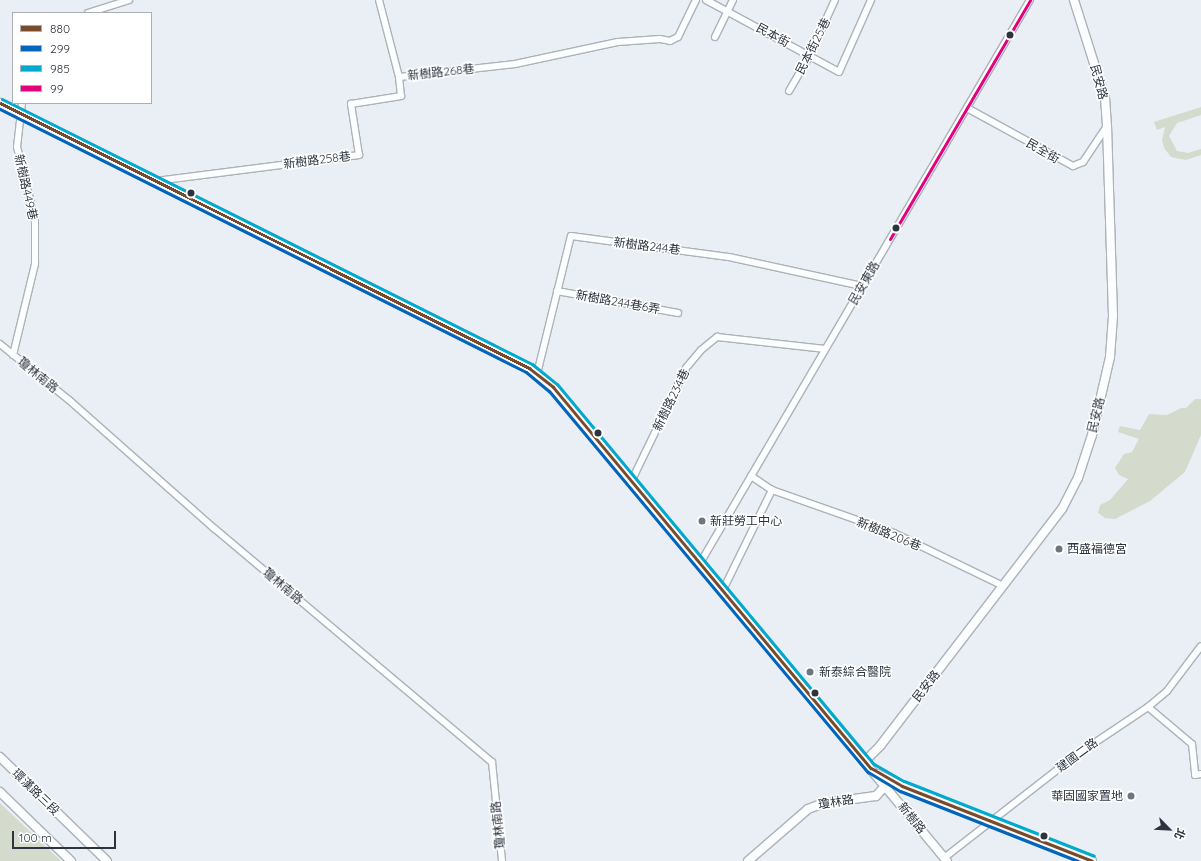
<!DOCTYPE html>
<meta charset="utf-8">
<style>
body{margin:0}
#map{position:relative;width:1201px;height:861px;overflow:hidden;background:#eaeff5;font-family:Quicksand,"Noto Sans TC",sans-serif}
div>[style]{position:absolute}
.green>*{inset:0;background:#d4dacc}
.roads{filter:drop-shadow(1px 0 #acb2ba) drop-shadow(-1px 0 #acb2ba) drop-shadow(0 1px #acb2ba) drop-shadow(0 -1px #acb2ba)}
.street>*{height:6px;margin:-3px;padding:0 3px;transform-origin:3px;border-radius:3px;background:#fcfdfe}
.secondary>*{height:8px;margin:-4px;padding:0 4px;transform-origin:4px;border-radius:4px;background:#fcfdfe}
.bus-1>*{height:3px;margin:-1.5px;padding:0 1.5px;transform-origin:1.5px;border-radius:1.5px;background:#7a4b2a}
.bus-2>*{height:3px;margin:-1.5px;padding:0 1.5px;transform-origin:1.5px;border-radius:1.5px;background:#0065bd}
.bus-3>*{height:3px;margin:-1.5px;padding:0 1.5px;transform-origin:1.5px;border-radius:1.5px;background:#00a9ce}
.bus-4>*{height:3px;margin:-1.5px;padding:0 1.5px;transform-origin:1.5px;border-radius:1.5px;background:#e5007d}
.dots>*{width:11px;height:11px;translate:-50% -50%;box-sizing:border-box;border:2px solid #fff;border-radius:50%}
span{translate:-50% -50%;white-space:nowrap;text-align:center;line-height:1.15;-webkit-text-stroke:3px #fff;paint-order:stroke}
.street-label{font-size:12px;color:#2c3440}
.poi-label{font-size:12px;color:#2c3440}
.left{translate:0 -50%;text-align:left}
.right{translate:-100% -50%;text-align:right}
.legend{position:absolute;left:12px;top:12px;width:140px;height:92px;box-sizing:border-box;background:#fff;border:1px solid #abaeb3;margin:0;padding:5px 7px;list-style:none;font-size:12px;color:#2c3440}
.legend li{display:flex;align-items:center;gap:8px;height:20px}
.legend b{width:20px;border:1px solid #abaeb3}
.north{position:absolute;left:1149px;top:809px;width:40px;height:40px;-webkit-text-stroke:3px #fff;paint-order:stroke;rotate:114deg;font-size:11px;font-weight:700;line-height:16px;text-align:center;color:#2c3440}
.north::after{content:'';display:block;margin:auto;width:14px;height:18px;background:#2c3440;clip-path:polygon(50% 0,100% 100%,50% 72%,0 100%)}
.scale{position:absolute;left:12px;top:831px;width:104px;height:18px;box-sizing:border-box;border:2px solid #2c3440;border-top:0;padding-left:5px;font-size:12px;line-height:14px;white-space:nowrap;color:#2c3440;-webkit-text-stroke:3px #fff;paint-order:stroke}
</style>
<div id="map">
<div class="green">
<div style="clip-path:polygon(1201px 107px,1201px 115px,1177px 123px,1169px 136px,1177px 151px,1188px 153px,1201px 149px,1201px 155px,1186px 160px,1171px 157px,1164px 148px,1162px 140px,1165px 127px,1157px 130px,1154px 122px)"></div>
<div style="clip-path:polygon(1195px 399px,1201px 399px,1201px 435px,1185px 472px,1150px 501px,1115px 519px,1105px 518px,1098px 513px,1100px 505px,1110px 500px,1128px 479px,1119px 475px,1115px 468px,1124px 454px,1132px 452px,1139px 439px,1118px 432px,1120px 426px,1140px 430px,1149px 414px,1167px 415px,1181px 408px,1186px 408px)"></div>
<div style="clip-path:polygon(0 803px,61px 861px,0 861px)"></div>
</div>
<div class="roads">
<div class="street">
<div style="left:379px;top:0;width:80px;rotate:75.4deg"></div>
<div style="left:399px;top:77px;width:117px;rotate:-6.4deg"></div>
<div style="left:515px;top:64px;width:105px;rotate:-12.1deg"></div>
<div style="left:618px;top:42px;width:42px;rotate:-4.1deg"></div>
<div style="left:660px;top:39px;width:10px;rotate:11deg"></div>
<div style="left:670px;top:41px;width:9px;rotate:-27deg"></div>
<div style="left:678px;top:37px;width:41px;rotate:-64.1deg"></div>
<div style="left:706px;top:0;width:151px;rotate:28.4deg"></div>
<div style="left:839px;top:72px;width:79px;rotate:-66deg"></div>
<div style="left:88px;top:13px;width:43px;rotate:-17.6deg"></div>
<div style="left:715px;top:37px;width:41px;rotate:-64.1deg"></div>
<div style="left:789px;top:91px;width:42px;rotate:-59.7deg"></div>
<div style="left:810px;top:55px;width:60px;rotate:-65.6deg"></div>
<div style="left:967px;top:108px;width:121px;rotate:28.7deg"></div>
<div style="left:1073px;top:166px;width:11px;rotate:-22deg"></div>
<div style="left:1083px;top:162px;width:43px;rotate:-56.3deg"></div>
<div style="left:156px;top:181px;width:205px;rotate:-7.3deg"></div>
<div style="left:359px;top:155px;width:52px;rotate:-98.9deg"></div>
<div style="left:351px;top:104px;width:51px;rotate:-9.1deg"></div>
<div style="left:401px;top:96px;width:19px;rotate:-96deg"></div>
<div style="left:557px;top:291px;width:123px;rotate:10.3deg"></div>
<div style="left:0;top:344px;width:89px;rotate:39.1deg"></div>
<div style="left:69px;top:400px;width:195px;rotate:41.5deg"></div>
<div style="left:215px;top:529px;width:362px;rotate:40.1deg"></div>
<div style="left:492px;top:762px;width:100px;rotate:84.2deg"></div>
<div style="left:13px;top:355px;width:94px;rotate:-76.4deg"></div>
<div style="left:35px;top:264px;width:45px;rotate:-90deg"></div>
<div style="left:35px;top:219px;width:74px;rotate:-104deg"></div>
<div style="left:17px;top:147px;width:44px;rotate:-83.5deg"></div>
<div style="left:537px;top:374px;width:142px;rotate:-76.2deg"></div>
<div style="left:571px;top:236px;width:159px;rotate:7.6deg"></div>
<div style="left:729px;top:257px;width:136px;rotate:12.3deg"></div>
<div style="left:751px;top:476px;width:25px;rotate:34deg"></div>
<div style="left:772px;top:490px;width:129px;rotate:19.4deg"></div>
<div style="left:894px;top:533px;width:121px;rotate:25.9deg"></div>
<div style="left:631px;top:482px;width:127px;rotate:-64.2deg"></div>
<div style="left:686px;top:368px;width:23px;rotate:-50deg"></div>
<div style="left:701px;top:350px;width:21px;rotate:-39deg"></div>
<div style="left:717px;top:337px;width:109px;rotate:6.3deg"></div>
<div style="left:699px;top:565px;width:655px;rotate:-59.64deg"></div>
<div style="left:722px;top:592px;width:114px;rotate:-63.9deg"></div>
<div style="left:1148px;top:707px;width:57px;rotate:40.1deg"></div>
<div style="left:1192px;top:744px;width:31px;rotate:84deg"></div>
<div style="left:1195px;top:775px;width:6px;rotate:-9deg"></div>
<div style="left:944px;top:858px;width:166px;rotate:-37.9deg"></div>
<div style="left:1075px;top:756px;width:88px;rotate:-33.9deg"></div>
<div style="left:1148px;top:707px;width:25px;rotate:-40deg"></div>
<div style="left:1167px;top:691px;width:56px;rotate:-52.9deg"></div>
</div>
<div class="secondary">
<div style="left:0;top:103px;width:549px;rotate:26.52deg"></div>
<div style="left:491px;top:348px;width:43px;rotate:27.8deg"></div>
<div style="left:529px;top:368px;width:31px;rotate:38deg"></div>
<div style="left:553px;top:387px;width:616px;rotate:50.27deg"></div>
<div style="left:0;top:757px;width:149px;rotate:44.2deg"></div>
<div style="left:864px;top:762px;width:23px;rotate:-45deg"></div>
<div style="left:880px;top:746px;width:299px;rotate:-52.5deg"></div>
<div style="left:1062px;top:509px;width:35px;rotate:-63deg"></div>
<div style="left:1078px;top:478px;width:45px;rotate:-72deg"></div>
<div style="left:1092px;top:435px;width:80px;rotate:-77deg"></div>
<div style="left:1110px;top:357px;width:41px;rotate:-85.8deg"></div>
<div style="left:1113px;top:316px;width:190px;rotate:-91.8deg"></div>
<div style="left:1107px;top:126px;width:28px;rotate:-94deg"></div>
<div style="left:1105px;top:98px;width:103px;rotate:-107.6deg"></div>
<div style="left:878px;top:774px;width:27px;rotate:27deg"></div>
<div style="left:902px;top:786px;width:204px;rotate:21.5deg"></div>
<div style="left:0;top:792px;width:99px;rotate:44.2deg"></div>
<div style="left:748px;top:861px;width:79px;rotate:-40.9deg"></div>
<div style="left:808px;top:809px;width:17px;rotate:-21deg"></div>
<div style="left:824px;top:803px;width:52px;rotate:-7.7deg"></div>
<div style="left:876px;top:796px;width:18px;rotate:-47deg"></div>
</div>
</div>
<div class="bus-1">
<div style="left:0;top:103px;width:592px;rotate:26.61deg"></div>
<div style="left:529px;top:368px;width:31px;rotate:38deg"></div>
<div style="left:553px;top:387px;width:496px;rotate:50.2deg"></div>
<div style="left:871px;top:768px;width:36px;rotate:30deg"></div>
<div style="left:902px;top:786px;width:204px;rotate:21.5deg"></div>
</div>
<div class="bus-2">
<div style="left:0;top:109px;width:588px;rotate:26.57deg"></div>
<div style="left:526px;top:372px;width:30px;rotate:40deg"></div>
<div style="left:549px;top:391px;width:497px;rotate:50.1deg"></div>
<div style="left:868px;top:772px;width:37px;rotate:31deg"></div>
<div style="left:900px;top:791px;width:191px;rotate:21.5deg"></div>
</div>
<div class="bus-3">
<div style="left:2px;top:99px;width:593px;rotate:26.57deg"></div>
<div style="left:532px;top:364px;width:32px;rotate:39deg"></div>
<div style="left:557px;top:384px;width:495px;rotate:50.2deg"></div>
<div style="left:874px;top:764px;width:34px;rotate:30deg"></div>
<div style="left:904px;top:781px;width:204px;rotate:21.5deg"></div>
</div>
<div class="bus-4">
<div style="left:890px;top:239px;width:277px;rotate:-59.6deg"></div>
</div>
<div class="dots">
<div style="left:1010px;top:35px;background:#2c3440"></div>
<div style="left:191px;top:193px;background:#2c3440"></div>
<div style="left:896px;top:228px;background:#2c3440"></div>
<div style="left:598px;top:433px;background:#2c3440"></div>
<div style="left:702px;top:521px;background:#6e757f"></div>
<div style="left:1059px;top:549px;background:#6e757f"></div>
<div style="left:810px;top:672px;background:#6e757f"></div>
<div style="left:815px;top:693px;background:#2c3440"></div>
<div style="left:1131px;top:796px;background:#6e757f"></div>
<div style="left:1044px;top:836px;background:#2c3440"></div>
</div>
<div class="street-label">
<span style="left:773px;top:35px;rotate:28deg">民本街</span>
<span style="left:813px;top:46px;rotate:-63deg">民本街25巷</span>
<span style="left:441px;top:72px;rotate:-6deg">新樹路268巷</span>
<span style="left:1099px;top:82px;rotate:75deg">民安路</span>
<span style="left:1043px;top:151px;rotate:30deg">民全街</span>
<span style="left:317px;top:160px;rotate:-7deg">新樹路258巷</span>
<span style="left:26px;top:187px;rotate:77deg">新樹路449巷</span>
<span style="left:647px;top:246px;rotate:7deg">新樹路244巷</span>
<span style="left:864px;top:283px;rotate:-60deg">民安東路</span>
<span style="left:618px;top:302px;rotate:10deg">新樹路244巷6弄</span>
<span style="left:38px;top:375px;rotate:39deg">瓊林南路</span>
<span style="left:671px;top:400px;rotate:-64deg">新樹路234巷</span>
<span style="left:1096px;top:415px;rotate:-76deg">民安路</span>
<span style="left:889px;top:534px;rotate:22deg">新樹路206巷</span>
<span style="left:283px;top:586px;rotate:40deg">瓊林南路</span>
<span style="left:926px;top:686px;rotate:-52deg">民安路</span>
<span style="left:1077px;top:755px;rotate:-36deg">建國二路</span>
<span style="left:36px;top:792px;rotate:44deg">環漢路三段</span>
<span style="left:836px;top:802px;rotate:-9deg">瓊林路</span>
<span style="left:912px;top:818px;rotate:51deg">新樹路</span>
<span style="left:498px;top:825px;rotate:-96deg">瓊林南路</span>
</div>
<div class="poi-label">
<span class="left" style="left:710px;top:521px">新莊勞工中心</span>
<span class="left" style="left:1067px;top:549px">西盛福德宮</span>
<span class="left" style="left:819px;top:672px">新泰綜合醫院</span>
<span class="right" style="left:1123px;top:796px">華固國家置地</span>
</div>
<ul class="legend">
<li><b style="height:5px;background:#7a4b2a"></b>880</li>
<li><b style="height:5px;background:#0065bd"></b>299</li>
<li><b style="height:5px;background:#00a9ce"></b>985</li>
<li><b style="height:5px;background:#e5007d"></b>99</li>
</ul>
<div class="north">北</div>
<div class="scale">100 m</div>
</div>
